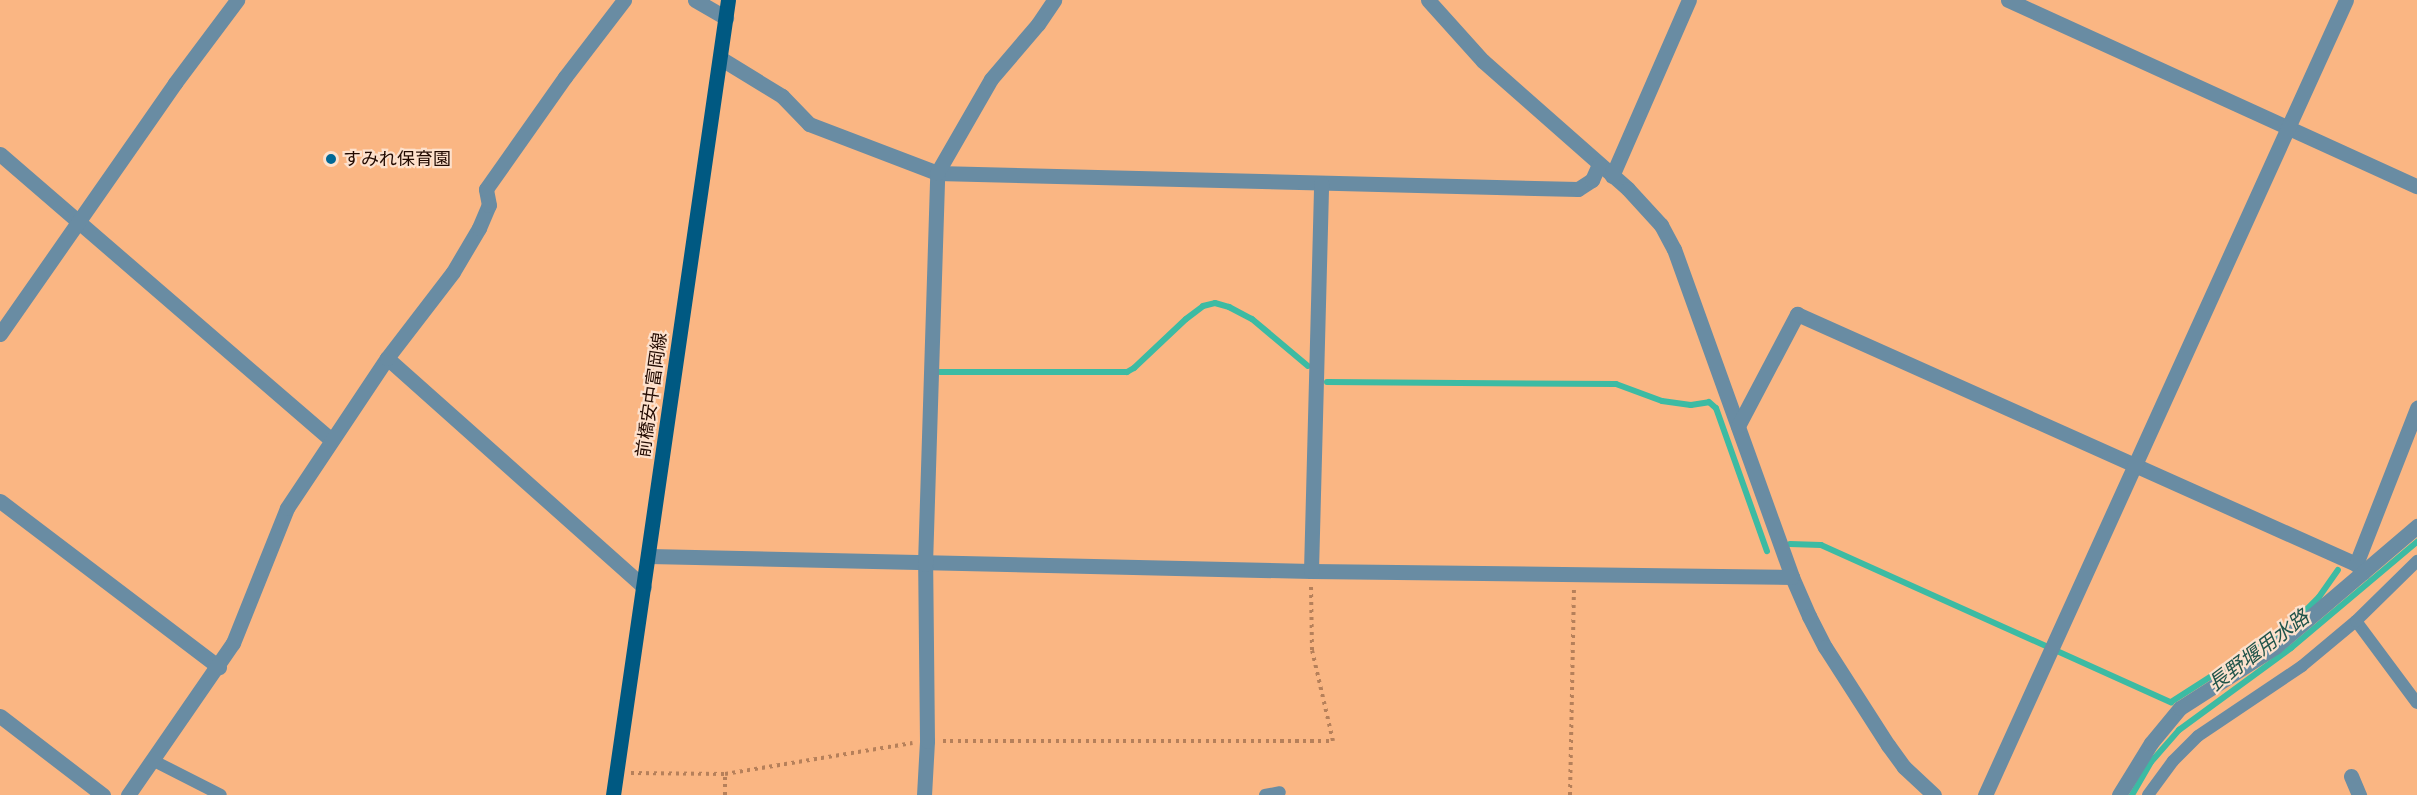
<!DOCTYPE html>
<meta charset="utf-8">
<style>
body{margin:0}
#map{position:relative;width:2417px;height:795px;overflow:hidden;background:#fab683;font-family:"Archivo Narrow","Noto Sans JP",sans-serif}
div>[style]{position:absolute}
.stream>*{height:6px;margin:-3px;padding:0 3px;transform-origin:3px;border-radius:3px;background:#3cbba3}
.path>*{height:4px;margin-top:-2px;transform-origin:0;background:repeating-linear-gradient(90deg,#b6805a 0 3px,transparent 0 7.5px)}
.lane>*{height:12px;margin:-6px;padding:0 6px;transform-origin:6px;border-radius:6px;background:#698ca3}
.street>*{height:15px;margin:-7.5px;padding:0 7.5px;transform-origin:7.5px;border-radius:7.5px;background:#698ca3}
.primary>*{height:15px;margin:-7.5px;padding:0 7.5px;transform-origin:7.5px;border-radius:7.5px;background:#005982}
.dots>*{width:16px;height:16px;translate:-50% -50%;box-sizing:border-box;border:3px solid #fde1cd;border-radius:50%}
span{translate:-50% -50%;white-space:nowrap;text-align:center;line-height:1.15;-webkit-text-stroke:4.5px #fde1cd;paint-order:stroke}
.poi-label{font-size:18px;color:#220a00}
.left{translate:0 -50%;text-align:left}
.street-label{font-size:18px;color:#220a00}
.water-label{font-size:20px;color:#21544a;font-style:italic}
</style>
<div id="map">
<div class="stream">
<div style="left:940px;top:372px;width:187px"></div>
<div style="left:1127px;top:372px;width:8px;rotate:-30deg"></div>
<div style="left:1134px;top:368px;width:71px;rotate:-43.3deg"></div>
<div style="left:1186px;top:319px;width:21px;rotate:-37deg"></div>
<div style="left:1203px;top:306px;width:12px;rotate:-14deg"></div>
<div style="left:1215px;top:303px;width:15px;rotate:16deg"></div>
<div style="left:1229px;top:307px;width:26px;rotate:28deg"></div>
<div style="left:1252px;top:319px;width:73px;rotate:40deg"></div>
<div style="left:1327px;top:382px;width:289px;rotate:0.4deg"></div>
<div style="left:1616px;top:384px;width:49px;rotate:20.3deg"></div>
<div style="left:1662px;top:401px;width:29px;rotate:8deg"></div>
<div style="left:1691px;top:405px;width:18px;rotate:-9deg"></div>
<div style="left:1709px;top:402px;width:9px;rotate:41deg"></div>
<div style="left:1716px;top:408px;width:152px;rotate:70.4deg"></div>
<div style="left:1790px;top:544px;width:31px;rotate:2deg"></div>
<div style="left:1821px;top:545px;width:384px;rotate:24.2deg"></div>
<div style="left:2171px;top:702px;width:139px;rotate:-32.7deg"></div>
<div style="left:2300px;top:616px;width:27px;rotate:-45deg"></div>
<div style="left:2319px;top:597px;width:33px;rotate:-55deg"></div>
<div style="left:2132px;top:795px;width:38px;rotate:-60deg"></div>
<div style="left:2151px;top:762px;width:43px;rotate:-48.8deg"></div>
<div style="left:2179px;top:730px;width:139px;rotate:-36.2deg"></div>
<div style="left:2291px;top:648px;width:165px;rotate:-40.1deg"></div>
</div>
<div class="path">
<div style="left:943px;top:741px;width:390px"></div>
<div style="left:1333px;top:741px;width:93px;rotate:-103deg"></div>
<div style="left:1312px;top:650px;width:63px;rotate:-90.9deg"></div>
<div style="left:631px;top:773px;width:94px;rotate:0.6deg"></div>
<div style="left:725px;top:774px;width:190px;rotate:-9.4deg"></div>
<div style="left:725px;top:795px;width:21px;rotate:-90deg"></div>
<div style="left:1570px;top:795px;width:205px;rotate:-88.9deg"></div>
</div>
<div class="lane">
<div style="left:2356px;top:621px;width:102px;rotate:53.4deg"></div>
<div style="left:152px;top:760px;width:77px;rotate:26.9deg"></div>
<div style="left:1265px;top:795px;width:15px;rotate:-11deg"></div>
<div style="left:2148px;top:795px;width:42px;rotate:-53.7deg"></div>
<div style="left:2173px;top:761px;width:35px;rotate:-45deg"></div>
<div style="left:2198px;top:736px;width:125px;rotate:-33.9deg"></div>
<div style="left:2302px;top:666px;width:70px;rotate:-39.8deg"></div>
<div style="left:2356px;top:621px;width:86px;rotate:-44.5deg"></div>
</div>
<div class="street">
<div style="left:695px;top:0;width:36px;rotate:30deg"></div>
<div style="left:1428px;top:0;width:82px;rotate:48deg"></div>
<div style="left:1483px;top:61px;width:193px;rotate:41.4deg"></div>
<div style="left:1628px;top:189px;width:49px;rotate:47.5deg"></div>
<div style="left:1661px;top:225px;width:27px;rotate:62deg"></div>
<div style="left:1674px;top:249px;width:349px;rotate:70.2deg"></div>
<div style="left:1792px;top:577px;width:43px;rotate:66.4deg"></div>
<div style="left:1809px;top:616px;width:35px;rotate:63deg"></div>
<div style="left:1825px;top:647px;width:117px;rotate:57.3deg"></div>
<div style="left:1888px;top:745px;width:27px;rotate:54deg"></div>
<div style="left:1904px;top:767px;width:41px;rotate:43deg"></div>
<div style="left:2008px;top:0;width:449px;rotate:24.5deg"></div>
<div style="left:720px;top:58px;width:73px;rotate:31.5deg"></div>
<div style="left:782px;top:96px;width:39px;rotate:46deg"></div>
<div style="left:809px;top:124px;width:137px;rotate:20.9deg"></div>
<div style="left:937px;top:173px;width:641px;rotate:1.43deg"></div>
<div style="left:1578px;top:189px;width:17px;rotate:-33deg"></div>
<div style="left:1592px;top:180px;width:17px;rotate:-66deg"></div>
<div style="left:0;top:154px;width:437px;rotate:40.8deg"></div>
<div style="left:1612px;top:176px;width:192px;rotate:-66.4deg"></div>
<div style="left:0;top:334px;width:306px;rotate:-55.1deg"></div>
<div style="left:175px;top:83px;width:104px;rotate:-53.2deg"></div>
<div style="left:387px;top:358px;width:344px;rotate:41.7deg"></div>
<div style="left:1738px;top:426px;width:127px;rotate:-62.2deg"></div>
<div style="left:1797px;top:314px;width:612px;rotate:24.1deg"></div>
<div style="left:2356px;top:564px;width:11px;rotate:49deg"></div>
<div style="left:0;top:501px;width:275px;rotate:37.2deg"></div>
<div style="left:649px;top:556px;width:662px;rotate:1.3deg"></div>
<div style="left:1311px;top:571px;width:481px;rotate:0.7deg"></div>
<div style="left:2356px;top:564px;width:168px;rotate:-68.6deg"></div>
<div style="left:1311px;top:571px;width:388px;rotate:-88.5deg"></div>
<div style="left:0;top:716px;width:130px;rotate:37.5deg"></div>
<div style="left:2351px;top:776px;width:21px;rotate:67deg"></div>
<div style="left:128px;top:795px;width:185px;rotate:-55.4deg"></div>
<div style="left:233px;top:643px;width:145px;rotate:-68.2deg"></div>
<div style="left:287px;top:508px;width:180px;rotate:-56.3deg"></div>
<div style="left:387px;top:358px;width:108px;rotate:-52.5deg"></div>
<div style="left:453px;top:272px;width:51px;rotate:-59.4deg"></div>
<div style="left:479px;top:228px;width:25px;rotate:-67deg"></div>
<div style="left:489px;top:205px;width:16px;rotate:-101deg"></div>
<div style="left:486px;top:189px;width:137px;rotate:-54.8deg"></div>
<div style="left:565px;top:77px;width:97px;rotate:-52.5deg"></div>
<div style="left:924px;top:795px;width:54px;rotate:-86.8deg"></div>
<div style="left:927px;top:741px;width:177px;rotate:-90.6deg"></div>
<div style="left:925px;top:564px;width:391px;rotate:-88.2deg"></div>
<div style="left:937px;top:173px;width:108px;rotate:-60.1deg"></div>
<div style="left:991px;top:79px;width:72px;rotate:-49.5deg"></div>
<div style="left:1038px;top:24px;width:29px;rotate:-56deg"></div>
<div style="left:1985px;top:795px;width:873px;rotate:-65.58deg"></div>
<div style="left:2119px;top:795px;width:61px;rotate:-58.4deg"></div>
<div style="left:2151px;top:743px;width:45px;rotate:-50.4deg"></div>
<div style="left:2180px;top:708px;width:113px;rotate:-32.7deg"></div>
<div style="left:2275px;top:647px;width:187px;rotate:-40.4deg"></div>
</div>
<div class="primary">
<div style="left:613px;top:795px;width:803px;rotate:-81.77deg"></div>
</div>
<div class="dots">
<div style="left:331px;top:159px;background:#006896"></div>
</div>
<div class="poi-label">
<span class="left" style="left:343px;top:159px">すみれ保育園</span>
</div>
<div class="street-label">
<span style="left:652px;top:395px;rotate:-82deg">前橋安中富岡線</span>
</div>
<div class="water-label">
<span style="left:2258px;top:650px;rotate:-37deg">長野堰用水路</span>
</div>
</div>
